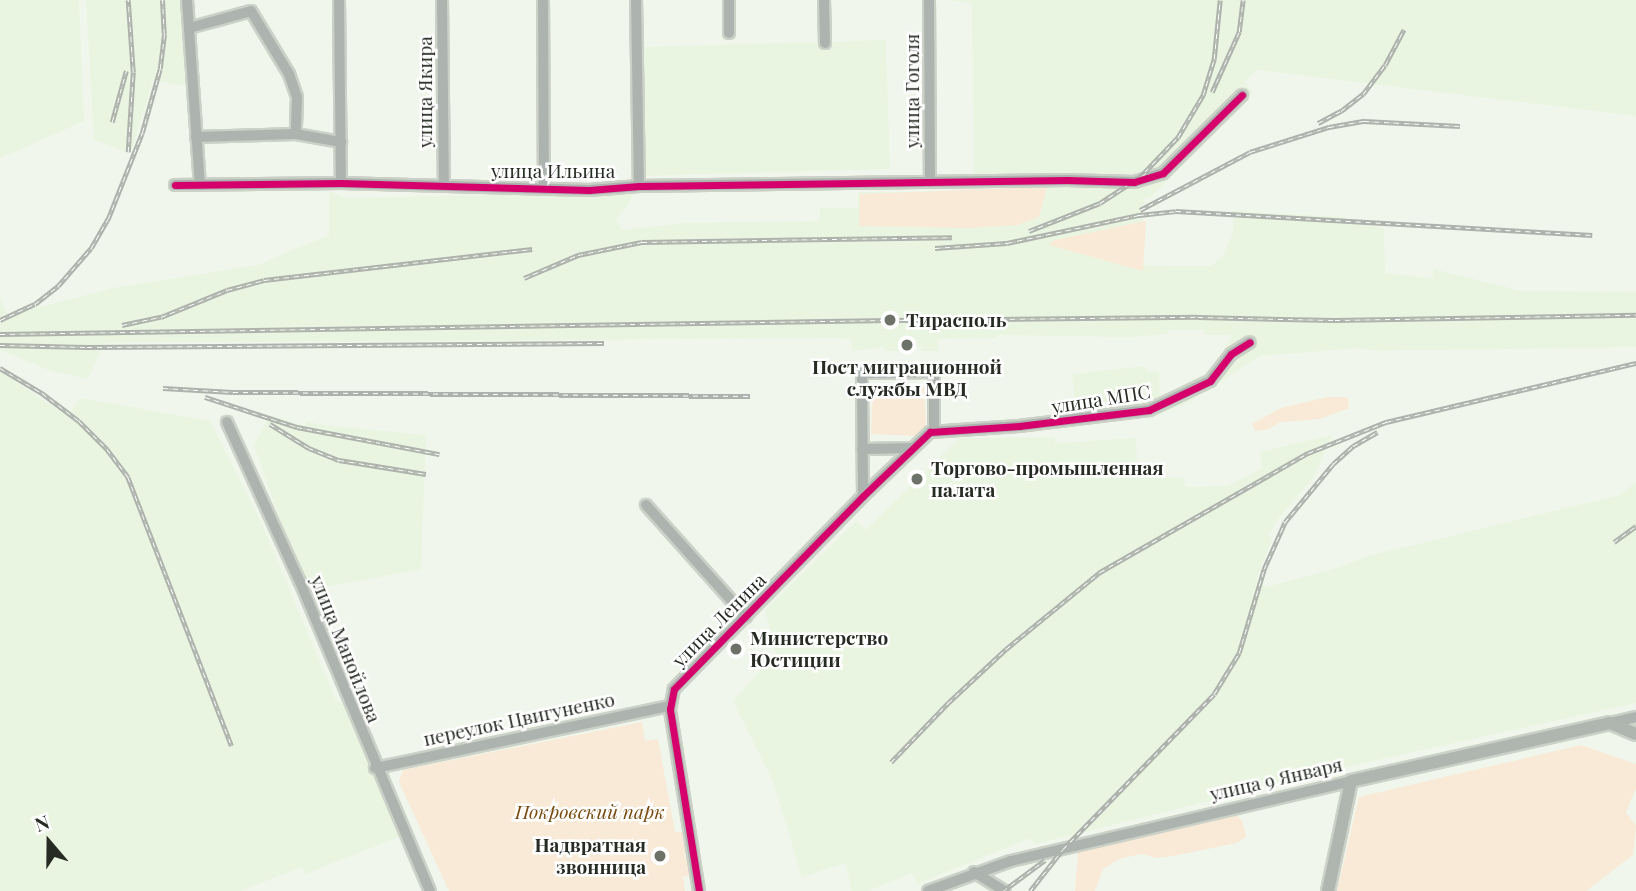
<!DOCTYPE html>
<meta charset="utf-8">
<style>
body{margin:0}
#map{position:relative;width:1636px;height:891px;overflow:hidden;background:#f0f6eb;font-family:"Playfair Display",serif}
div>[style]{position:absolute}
.built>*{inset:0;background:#eaf5e1}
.green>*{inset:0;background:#f8ead6}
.roads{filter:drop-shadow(2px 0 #ccd1c8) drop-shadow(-2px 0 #ccd1c8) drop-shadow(0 2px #ccd1c8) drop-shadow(0 -2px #ccd1c8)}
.minor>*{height:10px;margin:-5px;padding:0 5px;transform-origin:5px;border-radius:5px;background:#adb4af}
.major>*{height:12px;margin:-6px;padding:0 6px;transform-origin:6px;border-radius:6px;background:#aeb6af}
.rail>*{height:4.5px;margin-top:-2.25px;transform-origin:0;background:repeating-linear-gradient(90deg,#fff 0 5px,#adb3ac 0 10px);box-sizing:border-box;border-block:2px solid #adb3ac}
.cycleway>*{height:7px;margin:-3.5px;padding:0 3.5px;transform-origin:3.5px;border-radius:3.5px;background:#d6006c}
.dots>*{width:19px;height:19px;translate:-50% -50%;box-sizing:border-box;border:4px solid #fff;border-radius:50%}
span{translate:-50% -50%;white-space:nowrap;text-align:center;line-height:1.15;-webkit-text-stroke:5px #fff;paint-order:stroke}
.street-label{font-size:19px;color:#262b23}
.poi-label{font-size:19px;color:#262b23;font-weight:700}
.left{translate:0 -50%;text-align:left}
.right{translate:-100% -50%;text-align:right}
.park-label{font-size:19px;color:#7a4b0f;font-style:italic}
.north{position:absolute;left:14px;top:807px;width:70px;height:70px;-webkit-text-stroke:5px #fff;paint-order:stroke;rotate:340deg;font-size:19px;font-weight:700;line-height:28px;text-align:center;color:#262b23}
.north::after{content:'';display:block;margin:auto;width:24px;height:32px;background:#262b23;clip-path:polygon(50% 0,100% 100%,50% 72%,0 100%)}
</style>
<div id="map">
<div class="built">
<div style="clip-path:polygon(0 0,79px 0,84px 121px,0 158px)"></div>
<div style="clip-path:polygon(86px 0,182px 0,185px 86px,153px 80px,132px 150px,124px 151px,94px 140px)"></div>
<div style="clip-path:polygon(944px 0,1636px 0,1636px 116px,1257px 70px,1245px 81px,1253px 93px,1150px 198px,1144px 199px,1140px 265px,1211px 266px,1223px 256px,1233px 233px,1233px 211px,1342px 217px,1384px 229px,1385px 273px,1432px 278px,1434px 269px,1522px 291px,1636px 292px,1636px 347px,1376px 351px,1359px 348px,1260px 356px,1191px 401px,1147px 420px,1149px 406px,1214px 368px,1232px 335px,1205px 335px,1204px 330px,1169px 330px,1168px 334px,1129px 337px,997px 335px,997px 338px,938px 339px,938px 351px,921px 351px,921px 347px,906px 347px,905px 351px,885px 351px,884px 347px,852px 351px,851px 340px,838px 338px,104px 343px,88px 379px,51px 371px,0 350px,0 298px,8px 315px,113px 288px,258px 265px,329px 235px,329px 191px,347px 198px,622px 192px,636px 188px,626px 208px,616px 219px,622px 230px,685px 223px,819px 221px,820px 208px,857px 208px,858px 192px,1031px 192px,974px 175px,972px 3px)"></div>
<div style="clip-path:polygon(886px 40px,890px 169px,642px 176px,639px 47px)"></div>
<div style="clip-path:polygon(1145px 366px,1148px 372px,1159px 371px,1160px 398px,1147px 405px,1076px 415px,1072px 374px)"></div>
<div style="clip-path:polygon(0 371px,67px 416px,81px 398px,210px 421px,260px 520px,336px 700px,347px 707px,401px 836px,305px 874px,302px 867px,240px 891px,0 891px)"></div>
<div style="clip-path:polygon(269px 415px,305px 426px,307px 421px,321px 425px,426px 435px,421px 569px,315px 589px,294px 559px,254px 446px)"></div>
<div style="clip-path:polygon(1332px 435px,1313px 478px,1278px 519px,1269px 535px,1272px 539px,1256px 580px,1266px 587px,1337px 568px,1368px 556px,1620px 495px,1636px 482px,1636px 703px,1373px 761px,1035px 844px,1030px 838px,917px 884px,912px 873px,868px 891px,851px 891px,846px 863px,802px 877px,773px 781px,733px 701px,776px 654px,765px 610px,856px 521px,866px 530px,959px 438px,1055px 437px,1055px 443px,1136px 438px,1137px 469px,1160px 470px,1161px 477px,1184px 478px,1185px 487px,1227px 486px,1262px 468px,1260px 452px)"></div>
</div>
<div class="green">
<div style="clip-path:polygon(1047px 187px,1039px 217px,1018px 225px,969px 228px,859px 226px,860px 194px)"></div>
<div style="clip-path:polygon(1146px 221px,1143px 271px,1049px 245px,1055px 240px)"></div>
<div style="clip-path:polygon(924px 385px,926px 426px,915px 436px,871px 434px,873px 386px)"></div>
<div style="clip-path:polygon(1328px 397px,1348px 397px,1349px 408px,1320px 419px,1280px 422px,1269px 429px,1255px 431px,1252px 424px,1281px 408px)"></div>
<div style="clip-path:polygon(642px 722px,645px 741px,658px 739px,675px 832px,686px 832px,688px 848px,684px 852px,685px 858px,691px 862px,693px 875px,683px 877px,685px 891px,449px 891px,399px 782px,403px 770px)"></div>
<div style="clip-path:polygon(1581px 745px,1636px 764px,1636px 788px,1626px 812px,1636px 826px,1633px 855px,1586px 891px,1337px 891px,1359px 797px)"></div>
<div style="clip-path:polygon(1236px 815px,1242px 820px,1246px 837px,1237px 843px,1173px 856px,1157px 858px,1141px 854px,1119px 859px,1103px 869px,1095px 891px,1075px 891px,1078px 851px)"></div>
</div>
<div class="roads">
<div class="minor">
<div style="left:187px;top:0;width:185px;rotate:86deg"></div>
<div style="left:339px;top:0;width:183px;rotate:89.4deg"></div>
<div style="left:442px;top:0;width:184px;rotate:89.4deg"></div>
<div style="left:543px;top:0;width:189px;rotate:89.7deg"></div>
<div style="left:636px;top:0;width:186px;rotate:89.1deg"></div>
<div style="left:729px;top:0;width:33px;rotate:90deg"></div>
<div style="left:824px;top:0;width:43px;rotate:88.7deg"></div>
<div style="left:929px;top:0;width:182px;rotate:89.7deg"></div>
<div style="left:189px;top:28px;width:64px;rotate:-15.3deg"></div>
<div style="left:251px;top:11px;width:74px;rotate:58.9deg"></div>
<div style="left:289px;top:74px;width:24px;rotate:71deg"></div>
<div style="left:297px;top:97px;width:37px;rotate:92deg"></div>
<div style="left:296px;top:134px;width:46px;rotate:10.1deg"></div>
<div style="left:196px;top:137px;width:100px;rotate:-1.7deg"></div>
<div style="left:175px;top:185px;width:166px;rotate:-0.7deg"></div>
<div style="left:341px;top:183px;width:248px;rotate:1.6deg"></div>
<div style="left:589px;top:190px;width:50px;rotate:-4.6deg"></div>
<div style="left:639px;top:186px;width:428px;rotate:-0.8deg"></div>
<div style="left:1067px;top:180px;width:67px;rotate:1.7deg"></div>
<div style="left:1134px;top:182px;width:30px;rotate:-17deg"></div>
<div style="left:1163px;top:173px;width:111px;rotate:-44.6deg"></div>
<div style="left:227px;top:422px;width:176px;rotate:65.5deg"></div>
<div style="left:300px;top:582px;width:335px;rotate:67.2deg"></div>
<div style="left:862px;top:449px;width:50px;rotate:-1.1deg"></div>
<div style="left:863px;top:496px;width:123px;rotate:-90.5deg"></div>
<div style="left:862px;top:373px;width:72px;rotate:-0.8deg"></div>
<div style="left:934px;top:372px;width:59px;rotate:90deg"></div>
<div style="left:646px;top:505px;width:150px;rotate:48.2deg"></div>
<div style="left:1610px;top:723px;width:27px;rotate:-13deg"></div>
<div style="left:375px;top:768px;width:300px;rotate:-11.9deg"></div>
<div style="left:974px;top:872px;width:36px;rotate:32deg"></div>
<div style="left:699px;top:891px;width:184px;rotate:-99.1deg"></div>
<div style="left:670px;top:709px;width:20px;rotate:-79deg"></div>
<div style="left:674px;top:689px;width:270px;rotate:-45.6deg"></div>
<div style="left:863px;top:496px;width:93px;rotate:-43.7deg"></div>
<div style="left:930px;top:432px;width:89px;rotate:-3.9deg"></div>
<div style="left:1019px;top:426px;width:131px;rotate:-7deg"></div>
<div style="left:1149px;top:410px;width:68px;rotate:-25.4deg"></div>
<div style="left:1210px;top:381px;width:34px;rotate:-52deg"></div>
<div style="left:1231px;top:354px;width:22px;rotate:-32deg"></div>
<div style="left:928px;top:891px;width:88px;rotate:-19.9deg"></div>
<div style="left:1011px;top:861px;width:349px;rotate:-13.2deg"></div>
</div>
<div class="major">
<div style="left:1328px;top:891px;width:112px;rotate:-78.2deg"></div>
<div style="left:1351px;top:781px;width:265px;rotate:-12.6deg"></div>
<div style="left:1610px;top:723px;width:28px;rotate:23deg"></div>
</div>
</div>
<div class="rail">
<div style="left:1212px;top:92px;width:66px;rotate:-65.8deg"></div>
<div style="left:1239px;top:32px;width:32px;rotate:-83deg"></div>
<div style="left:112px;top:122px;width:53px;rotate:-74.6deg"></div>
<div style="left:1318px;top:123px;width:26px;rotate:-28deg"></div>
<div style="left:1341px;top:111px;width:28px;rotate:-38deg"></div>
<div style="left:1363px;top:94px;width:36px;rotate:-53deg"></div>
<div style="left:1385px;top:65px;width:40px;rotate:-62deg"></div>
<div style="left:128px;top:152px;width:80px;rotate:-86.4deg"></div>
<div style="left:133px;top:72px;width:72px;rotate:-94deg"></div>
<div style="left:1138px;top:179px;width:58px;rotate:-46.4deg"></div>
<div style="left:1178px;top:137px;width:49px;rotate:-59.2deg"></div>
<div style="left:1203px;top:95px;width:38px;rotate:-73deg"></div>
<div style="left:1214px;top:59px;width:59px;rotate:-84.2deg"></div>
<div style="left:1140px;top:210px;width:124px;rotate:-27.8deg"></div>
<div style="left:1250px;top:152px;width:83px;rotate:-17.6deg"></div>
<div style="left:1329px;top:127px;width:36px;rotate:-10deg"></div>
<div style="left:1364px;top:121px;width:96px;rotate:3deg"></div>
<div style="left:1029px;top:231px;width:76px;rotate:-21.5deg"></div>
<div style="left:1100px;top:203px;width:55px;rotate:-33.1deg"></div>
<div style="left:935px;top:248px;width:72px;rotate:-4deg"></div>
<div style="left:1007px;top:243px;width:135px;rotate:-12deg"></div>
<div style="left:1139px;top:215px;width:37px;rotate:-6deg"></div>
<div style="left:1176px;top:211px;width:417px;rotate:3.3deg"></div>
<div style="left:524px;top:278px;width:59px;rotate:-23.1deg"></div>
<div style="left:578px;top:255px;width:65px;rotate:-11.5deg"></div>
<div style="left:642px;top:242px;width:310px;rotate:-0.9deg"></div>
<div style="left:0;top:320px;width:38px;rotate:-25deg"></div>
<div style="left:35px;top:304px;width:29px;rotate:-38deg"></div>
<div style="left:58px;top:286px;width:50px;rotate:-49deg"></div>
<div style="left:91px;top:248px;width:34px;rotate:-60deg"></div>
<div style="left:108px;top:219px;width:92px;rotate:-68.4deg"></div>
<div style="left:142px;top:133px;width:66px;rotate:-74.3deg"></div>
<div style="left:160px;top:69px;width:35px;rotate:-83deg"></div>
<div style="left:164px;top:34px;width:34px;rotate:-93deg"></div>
<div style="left:122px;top:325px;width:40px;rotate:-12deg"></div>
<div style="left:161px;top:317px;width:71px;rotate:-22.2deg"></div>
<div style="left:227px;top:290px;width:38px;rotate:-15deg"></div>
<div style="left:264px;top:280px;width:270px;rotate:-6.6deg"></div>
<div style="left:0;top:334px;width:890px;rotate:-0.9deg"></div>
<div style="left:890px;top:320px;width:308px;rotate:-0.6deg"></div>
<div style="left:1198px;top:317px;width:137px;rotate:1.3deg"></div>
<div style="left:1335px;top:320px;width:301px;rotate:-1deg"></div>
<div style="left:0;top:345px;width:87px;rotate:1.3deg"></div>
<div style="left:87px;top:347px;width:517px;rotate:-0.44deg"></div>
<div style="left:0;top:368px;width:49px;rotate:30.8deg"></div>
<div style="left:42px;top:393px;width:46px;rotate:37.1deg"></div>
<div style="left:79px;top:421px;width:40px;rotate:45deg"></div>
<div style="left:107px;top:449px;width:35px;rotate:53deg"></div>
<div style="left:128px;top:477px;width:288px;rotate:68.9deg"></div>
<div style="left:163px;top:388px;width:70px;rotate:3.3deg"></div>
<div style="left:233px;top:392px;width:517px;rotate:0.44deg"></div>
<div style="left:205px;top:397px;width:97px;rotate:18.1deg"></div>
<div style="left:297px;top:427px;width:145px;rotate:10.8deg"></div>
<div style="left:270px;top:424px;width:46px;rotate:31.6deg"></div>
<div style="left:309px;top:448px;width:32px;rotate:22deg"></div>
<div style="left:339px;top:460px;width:88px;rotate:9.1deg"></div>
<div style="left:1614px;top:542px;width:27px;rotate:-36deg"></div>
<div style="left:891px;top:762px;width:82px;rotate:-46deg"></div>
<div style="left:948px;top:703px;width:79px;rotate:-43deg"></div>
<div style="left:1006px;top:649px;width:122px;rotate:-39.3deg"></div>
<div style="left:1100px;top:572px;width:240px;rotate:-29.8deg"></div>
<div style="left:1308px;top:453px;width:84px;rotate:-21.7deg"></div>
<div style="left:1386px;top:422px;width:257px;rotate:-13.3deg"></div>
<div style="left:1003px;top:891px;width:52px;rotate:-36.4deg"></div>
<div style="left:1030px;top:891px;width:53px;rotate:-51.8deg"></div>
<div style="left:1063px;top:849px;width:216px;rotate:-45.7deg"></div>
<div style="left:1214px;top:694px;width:48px;rotate:-58.6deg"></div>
<div style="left:1239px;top:653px;width:88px;rotate:-73.4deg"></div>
<div style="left:1264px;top:569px;width:51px;rotate:-65.9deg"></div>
<div style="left:1285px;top:522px;width:75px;rotate:-50.4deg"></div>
<div style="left:1333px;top:464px;width:27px;rotate:-42deg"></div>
<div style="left:1353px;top:446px;width:28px;rotate:-30deg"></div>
</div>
<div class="cycleway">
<div style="left:175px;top:185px;width:166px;rotate:-0.7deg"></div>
<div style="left:341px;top:183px;width:248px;rotate:1.6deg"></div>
<div style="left:589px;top:190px;width:50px;rotate:-4.6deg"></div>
<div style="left:639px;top:186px;width:428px;rotate:-0.8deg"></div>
<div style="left:1067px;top:180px;width:67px;rotate:1.7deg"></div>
<div style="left:1134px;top:182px;width:30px;rotate:-17deg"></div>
<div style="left:1163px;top:173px;width:111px;rotate:-44.6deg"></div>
<div style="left:699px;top:891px;width:184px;rotate:-99.1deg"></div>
<div style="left:670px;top:709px;width:20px;rotate:-79deg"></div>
<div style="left:674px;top:689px;width:270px;rotate:-45.6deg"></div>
<div style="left:863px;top:496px;width:93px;rotate:-43.7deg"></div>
<div style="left:930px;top:432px;width:89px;rotate:-3.9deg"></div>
<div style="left:1019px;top:426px;width:131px;rotate:-7deg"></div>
<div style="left:1149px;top:410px;width:68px;rotate:-25.4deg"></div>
<div style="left:1210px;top:381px;width:34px;rotate:-52deg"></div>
<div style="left:1231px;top:354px;width:22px;rotate:-32deg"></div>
</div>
<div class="dots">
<div style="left:890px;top:320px;background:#6d7269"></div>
<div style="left:907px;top:345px;background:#6d7269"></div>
<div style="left:917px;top:479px;background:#6d7269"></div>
<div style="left:736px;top:649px;background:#6d7269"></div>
<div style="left:660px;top:856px;background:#6d7269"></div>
</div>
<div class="street-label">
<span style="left:912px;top:91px;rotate:-90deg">улица Гоголя</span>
<span style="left:425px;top:92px;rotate:-90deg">улица Якира</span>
<span style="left:553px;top:171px">улица Ильина</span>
<span style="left:1101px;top:399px;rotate:-9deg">улица МПС</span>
<span style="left:719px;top:620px;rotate:-45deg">улица Ленина</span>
<span style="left:346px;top:649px;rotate:68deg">улица Манойлова</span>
<span style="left:519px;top:719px;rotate:-12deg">переулок Цвигуненко</span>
<span style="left:1276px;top:779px;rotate:-13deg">улица 9 Января</span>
</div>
<div class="poi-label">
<span class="left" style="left:906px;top:320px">Тирасполь</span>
<span style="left:907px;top:378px">Пост миграционной<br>службы МВД</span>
<span class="left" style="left:931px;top:479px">Торгово-промышленная<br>палата</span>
<span class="left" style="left:750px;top:649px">Министерство<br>Юстиции</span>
<span class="right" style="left:646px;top:856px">Надвратная<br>звонница</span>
</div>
<div class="park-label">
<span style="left:590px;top:812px">Покровский парк</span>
</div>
<div class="north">N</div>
</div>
